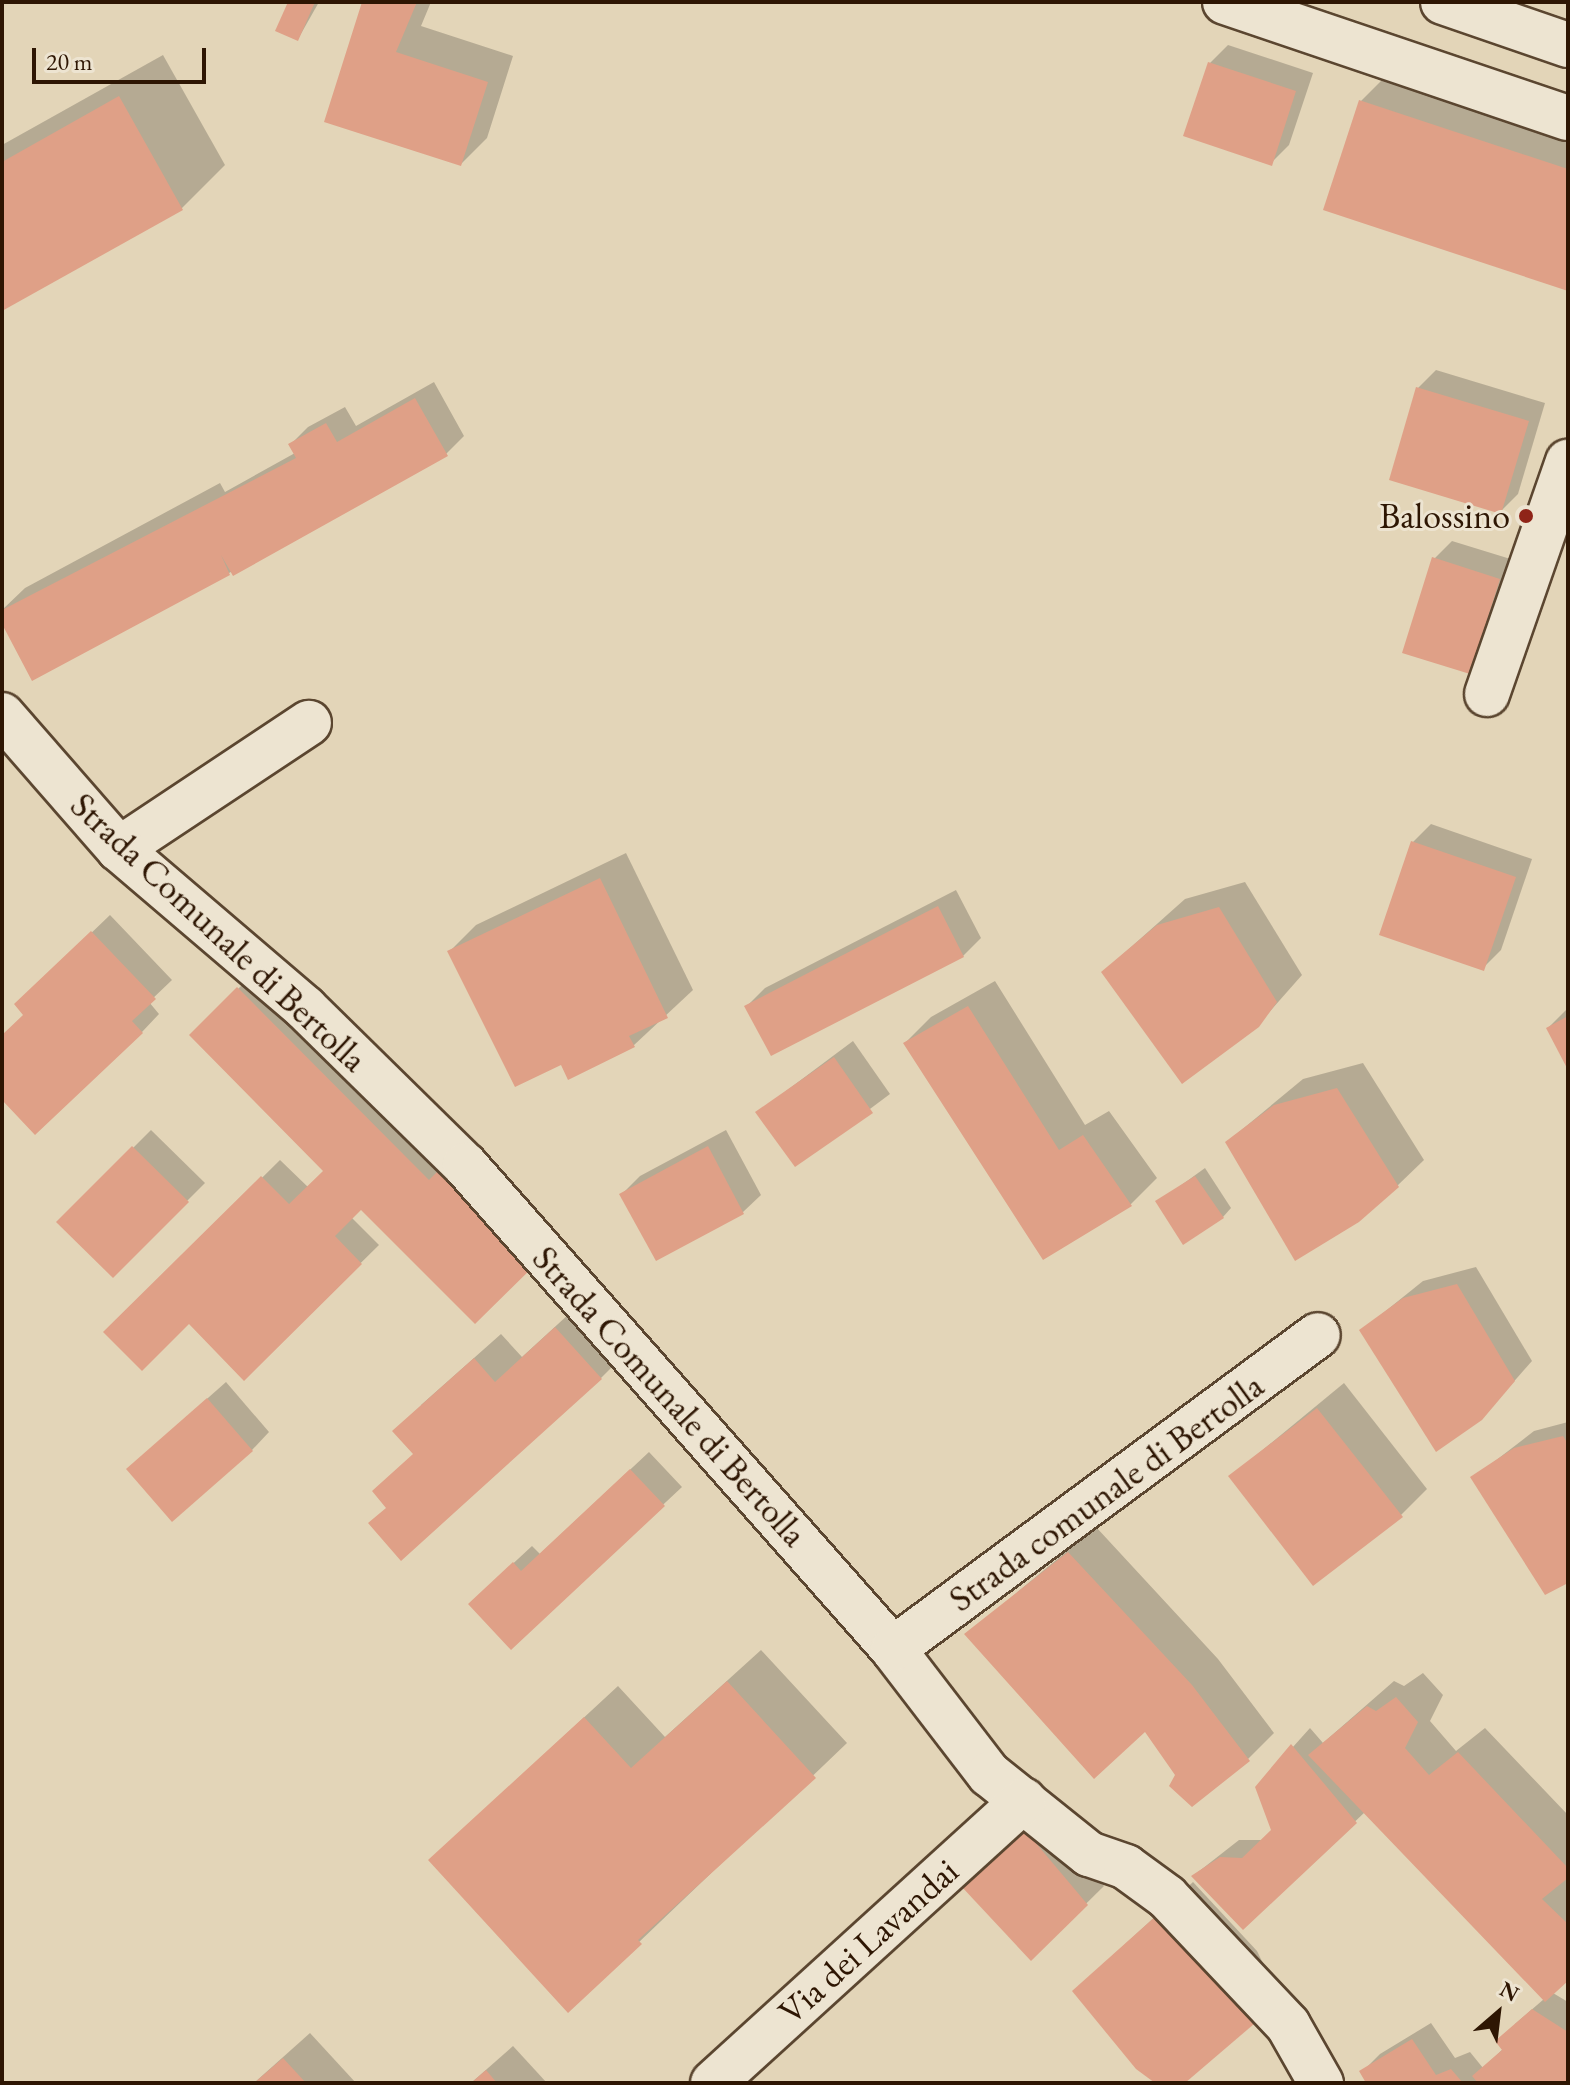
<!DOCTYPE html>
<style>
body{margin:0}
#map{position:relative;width:1570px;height:2085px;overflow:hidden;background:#e3d5b8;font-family:"EB Garamond",serif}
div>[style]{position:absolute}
.shadow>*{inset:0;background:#0003}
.building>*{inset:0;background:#dfa087}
.roads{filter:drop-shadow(2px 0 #5b4630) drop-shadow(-2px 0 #5b4630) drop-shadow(0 2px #5b4630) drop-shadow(0 -2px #5b4630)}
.minor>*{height:44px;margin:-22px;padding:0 22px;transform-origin:22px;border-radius:22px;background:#ede4d1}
.secondary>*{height:44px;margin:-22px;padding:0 22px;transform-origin:22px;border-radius:22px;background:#ede4d1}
.dots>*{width:22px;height:22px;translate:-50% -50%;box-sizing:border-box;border:4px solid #ede4d1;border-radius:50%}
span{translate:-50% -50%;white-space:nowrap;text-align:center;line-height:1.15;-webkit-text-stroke:6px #ede4d1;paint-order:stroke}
.poi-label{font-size:36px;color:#2e1603}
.right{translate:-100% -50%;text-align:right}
.street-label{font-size:36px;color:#2e1603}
.frame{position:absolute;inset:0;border:4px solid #2e1603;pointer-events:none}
.north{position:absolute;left:1458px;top:1973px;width:80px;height:80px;-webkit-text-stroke:6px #ede4d1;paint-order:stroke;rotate:28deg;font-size:22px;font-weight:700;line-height:32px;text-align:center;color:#2e1603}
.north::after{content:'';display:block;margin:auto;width:28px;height:36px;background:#2e1603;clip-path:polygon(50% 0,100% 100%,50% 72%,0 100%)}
.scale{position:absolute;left:32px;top:48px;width:174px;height:36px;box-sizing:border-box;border:4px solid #2e1603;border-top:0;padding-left:10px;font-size:24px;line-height:28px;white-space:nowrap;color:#2e1603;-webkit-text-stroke:6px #ede4d1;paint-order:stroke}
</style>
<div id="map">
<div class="shadow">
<div style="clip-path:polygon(290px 2px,319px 2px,298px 39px)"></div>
<div style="clip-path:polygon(366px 2px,431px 2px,421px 26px,513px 56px,487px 138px,461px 164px)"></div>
<div style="clip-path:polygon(1228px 45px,1313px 73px,1289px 145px,1271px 163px,1210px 63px)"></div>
<div style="clip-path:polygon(163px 55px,225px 165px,182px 208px,2px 309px,2px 145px)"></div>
<div style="clip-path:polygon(1387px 75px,1568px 135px,1568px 289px,1361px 101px)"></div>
<div style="clip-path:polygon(1436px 370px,1545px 403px,1518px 494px,1500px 512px,1418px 388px)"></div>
<div style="clip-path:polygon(434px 382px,464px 436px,446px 454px,229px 573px,2px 620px,2px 610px,25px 588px,220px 483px,225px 492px,295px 453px,290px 445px,308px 427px,345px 407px,356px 426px)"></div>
<div style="clip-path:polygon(1452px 541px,1517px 561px,1487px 654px,1469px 672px,1434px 559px)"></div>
<div style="clip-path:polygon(1431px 824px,1532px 859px,1501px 950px,1483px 968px,1413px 842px)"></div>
<div style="clip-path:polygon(626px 853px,693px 990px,633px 1046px,562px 1063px,450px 951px,476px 925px)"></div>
<div style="clip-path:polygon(1245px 882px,1302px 975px,1257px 1026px,1103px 972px,1185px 899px)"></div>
<div style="clip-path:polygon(956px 890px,981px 938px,963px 956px,747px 1006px,765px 988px)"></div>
<div style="clip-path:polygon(110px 915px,172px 980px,149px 1002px,159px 1014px,142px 1032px,2px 1097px,2px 1036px,26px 1014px,35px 987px)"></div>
<div style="clip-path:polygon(256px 971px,558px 1238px,361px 1207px,351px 1217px,379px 1245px,244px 1378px,189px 1321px,106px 1332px,280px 1160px,309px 1188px,326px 1171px,192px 1035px)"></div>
<div style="clip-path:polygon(995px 981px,1085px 1125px,1109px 1111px,1157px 1178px,1131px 1204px,1043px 1257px,905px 1043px,931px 1017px)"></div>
<div style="clip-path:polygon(1568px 1008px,1568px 1065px,1548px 1028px)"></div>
<div style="clip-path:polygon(853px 1041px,890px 1094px,795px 1165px,758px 1112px)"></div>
<div style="clip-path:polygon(1363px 1063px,1424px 1160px,1397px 1186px,1227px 1142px,1303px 1079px)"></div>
<div style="clip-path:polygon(151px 1130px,205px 1183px,113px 1275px,59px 1222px)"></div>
<div style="clip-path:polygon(726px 1130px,761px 1195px,743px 1212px,657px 1258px,622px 1194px,640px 1176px)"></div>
<div style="clip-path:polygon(1205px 1168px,1231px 1208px,1223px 1217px,1158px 1202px)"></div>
<div style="clip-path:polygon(1476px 1267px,1532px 1361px,1481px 1419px,1362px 1330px,1423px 1281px)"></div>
<div style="clip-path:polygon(582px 1302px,627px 1352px,601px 1378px,388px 1507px,415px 1453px,421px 1405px,501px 1334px,522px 1357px)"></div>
<div style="clip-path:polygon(226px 1382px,269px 1432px,252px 1450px,147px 1452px)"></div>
<div style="clip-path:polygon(1344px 1383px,1427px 1489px,1401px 1515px,1231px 1476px)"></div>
<div style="clip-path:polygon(1568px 1422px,1568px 1581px,1473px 1478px,1534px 1431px)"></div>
<div style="clip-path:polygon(649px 1452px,682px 1487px,511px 1647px,489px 1586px,532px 1546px,540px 1554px)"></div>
<div style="clip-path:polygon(1096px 1527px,1218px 1659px,1274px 1733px,1248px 1759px,1177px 1775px,1145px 1729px,967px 1634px)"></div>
<div style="clip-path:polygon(761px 1650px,847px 1743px,568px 2010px,430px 1860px,618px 1686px,665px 1737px)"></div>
<div style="clip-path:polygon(1423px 1673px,1443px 1695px,1430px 1721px,1456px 1751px,1485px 1728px,1568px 1815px,1568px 1979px,1553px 1993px,1568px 2002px,1568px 2083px,1369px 2083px,1362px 2072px,1380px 2054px,1431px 2023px,1455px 2058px,1470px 2052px,1483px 2068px,1504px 2048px,1515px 2024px,1544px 1999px,1365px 1812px,1243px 1928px,1193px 1876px,1239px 1840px,1262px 1840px,1273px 1829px,1257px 1787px,1310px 1728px,1323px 1743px,1394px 1681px,1404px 1686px)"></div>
<div style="clip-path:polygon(1043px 1812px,1104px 1886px,1031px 1958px,964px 1886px)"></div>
<div style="clip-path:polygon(1193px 1882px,1257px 1951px,1279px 1996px,1182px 2083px,1158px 2083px,1074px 1991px)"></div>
<div style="clip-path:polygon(310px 2033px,356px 2083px,254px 2083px)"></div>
<div style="clip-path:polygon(513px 2046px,547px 2083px,471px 2083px)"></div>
</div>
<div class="building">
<div style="clip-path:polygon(288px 2px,315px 2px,298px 41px,275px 31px)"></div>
<div style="clip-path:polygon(362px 2px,417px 2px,396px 52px,488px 82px,461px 166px,324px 122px)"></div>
<div style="clip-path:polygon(1208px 62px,1296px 91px,1272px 166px,1183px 136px)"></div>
<div style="clip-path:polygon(119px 96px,183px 210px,2px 311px,2px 162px)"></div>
<div style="clip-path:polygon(1359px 100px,1568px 169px,1568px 291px,1323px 210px)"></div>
<div style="clip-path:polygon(1416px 387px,1529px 421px,1501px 514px,1389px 480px)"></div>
<div style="clip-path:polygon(415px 398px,448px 456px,233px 576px,221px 555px,230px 575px,32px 681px,2px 624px,2px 610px,296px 458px,288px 444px,326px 423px,337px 442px)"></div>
<div style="clip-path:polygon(1432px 557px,1500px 579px,1470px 674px,1402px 653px)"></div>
<div style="clip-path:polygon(1411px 841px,1516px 877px,1484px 971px,1379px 935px)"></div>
<div style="clip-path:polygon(600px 878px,668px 1018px,629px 1036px,635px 1047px,568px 1080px,561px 1065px,515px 1087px,447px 951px)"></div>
<div style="clip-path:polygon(938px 906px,964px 957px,771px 1056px,744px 1006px)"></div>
<div style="clip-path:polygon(1219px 907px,1277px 1002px,1259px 1027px,1182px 1084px,1101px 972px,1157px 925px)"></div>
<div style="clip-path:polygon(91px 931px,156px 999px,132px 1021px,143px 1033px,35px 1135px,2px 1100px,2px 1035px,23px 1015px,14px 1004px)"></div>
<div style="clip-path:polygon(237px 987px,429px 1180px,447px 1162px,542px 1258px,475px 1324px,361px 1210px,335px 1236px,362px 1264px,244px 1381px,189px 1324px,142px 1371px,103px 1332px,261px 1176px,289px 1204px,323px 1171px,189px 1035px)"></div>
<div style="clip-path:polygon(968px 1006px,1059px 1150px,1083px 1135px,1132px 1206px,1043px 1260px,903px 1043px)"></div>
<div style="clip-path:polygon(1568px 1016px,1568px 1070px,1546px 1028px)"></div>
<div style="clip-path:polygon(834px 1057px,873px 1113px,795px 1167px,755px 1112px)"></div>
<div style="clip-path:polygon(1337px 1088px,1399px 1187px,1359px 1222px,1295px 1261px,1225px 1142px,1274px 1105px)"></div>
<div style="clip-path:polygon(132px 1146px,189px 1202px,113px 1278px,56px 1222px)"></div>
<div style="clip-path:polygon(708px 1146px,744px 1214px,656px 1261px,619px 1194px)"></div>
<div style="clip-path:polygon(1195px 1176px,1224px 1218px,1183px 1245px,1155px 1201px)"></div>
<div style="clip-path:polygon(1457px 1284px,1515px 1381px,1482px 1420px,1436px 1452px,1359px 1330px,1403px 1298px)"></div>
<div style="clip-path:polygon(555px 1327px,602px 1379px,401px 1561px,368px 1523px,386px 1508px,372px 1491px,413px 1454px,392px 1431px,474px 1358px,495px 1382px)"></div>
<div style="clip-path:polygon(207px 1398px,253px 1451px,172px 1522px,126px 1469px)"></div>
<div style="clip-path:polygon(1317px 1408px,1403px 1517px,1313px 1586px,1228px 1476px)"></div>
<div style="clip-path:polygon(1563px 1436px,1568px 1444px,1568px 1583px,1545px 1595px,1470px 1477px,1514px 1448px)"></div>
<div style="clip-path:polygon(630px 1469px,665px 1506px,511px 1650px,468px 1604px,513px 1562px,521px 1571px)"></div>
<div style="clip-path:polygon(1068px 1552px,1192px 1685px,1250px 1761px,1192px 1807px,1169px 1786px,1175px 1775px,1145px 1732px,1094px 1779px,964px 1634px)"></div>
<div style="clip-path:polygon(727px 1681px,816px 1778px,638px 1940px,642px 1944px,568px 2013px,428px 1860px,584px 1717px,631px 1768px)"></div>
<div style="clip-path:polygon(1396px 1697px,1418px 1722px,1405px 1748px,1429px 1775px,1458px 1752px,1568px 1868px,1568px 1878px,1542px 1899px,1568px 1924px,1568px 1981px,1545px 2002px,1308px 1755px,1367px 1706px,1376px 1711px)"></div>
<div style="clip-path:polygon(1291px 1744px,1357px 1823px,1243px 1930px,1191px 1876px,1220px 1857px,1242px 1858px,1271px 1830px,1255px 1787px)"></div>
<div style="clip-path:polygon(1024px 1829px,1088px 1905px,1031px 1961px,961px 1886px)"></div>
<div style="clip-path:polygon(1166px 1907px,1232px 1977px,1254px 2024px,1185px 2083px,1155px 2083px,1136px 2069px,1072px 1991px)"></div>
<div style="clip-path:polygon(1532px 2009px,1568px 2032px,1568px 2083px,1478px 2083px,1472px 2076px,1502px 2050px,1495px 2041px)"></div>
<div style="clip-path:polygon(1412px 2039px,1436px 2075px,1451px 2069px,1463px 2083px,1366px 2083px,1359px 2071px)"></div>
<div style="clip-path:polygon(283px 2058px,306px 2083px,254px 2083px)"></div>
<div style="clip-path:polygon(486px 2070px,497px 2083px,471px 2083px)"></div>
</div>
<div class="roads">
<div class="minor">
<div style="left:1487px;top:694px;width:246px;rotate:-70.8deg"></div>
<div style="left:2px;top:715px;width:178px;rotate:48.9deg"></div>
<div style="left:119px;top:849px;width:245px;rotate:40.5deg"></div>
<div style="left:305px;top:1008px;width:224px;rotate:44.5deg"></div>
<div style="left:465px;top:1165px;width:646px;rotate:48.51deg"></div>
<div style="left:893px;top:1649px;width:158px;rotate:52.5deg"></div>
<div style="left:989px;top:1774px;width:128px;rotate:38.7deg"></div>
<div style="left:1089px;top:1854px;width:39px;rotate:19deg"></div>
<div style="left:1126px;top:1867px;width:51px;rotate:36.2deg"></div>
<div style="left:1167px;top:1897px;width:176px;rotate:46.6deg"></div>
<div style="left:1288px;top:2025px;width:67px;rotate:60.4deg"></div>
<div style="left:119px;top:849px;width:228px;rotate:-33.6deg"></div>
<div style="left:893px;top:1649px;width:528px;rotate:-36.46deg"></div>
<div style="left:713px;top:2083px;width:420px;rotate:-42.3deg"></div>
</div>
<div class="secondary">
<div style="left:1225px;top:2px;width:362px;rotate:18.7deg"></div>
<div style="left:1443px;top:2px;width:132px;rotate:19deg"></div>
</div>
</div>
<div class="dots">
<div style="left:1526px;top:516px;background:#8f2418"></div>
</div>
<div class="poi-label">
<span class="right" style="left:1510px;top:516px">Balossino</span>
</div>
<div class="street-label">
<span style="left:219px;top:932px;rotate:43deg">Strada Comunale di Bertolla</span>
<span style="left:670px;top:1396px;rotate:48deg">Strada Comunale di Bertolla</span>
<span style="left:1106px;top:1492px;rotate:-36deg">Strada comunale di Bertolla</span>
<span style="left:868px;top:1941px;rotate:-42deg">Via dei Lavandai</span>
</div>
<div class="frame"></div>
<div class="north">N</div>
<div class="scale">20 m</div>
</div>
